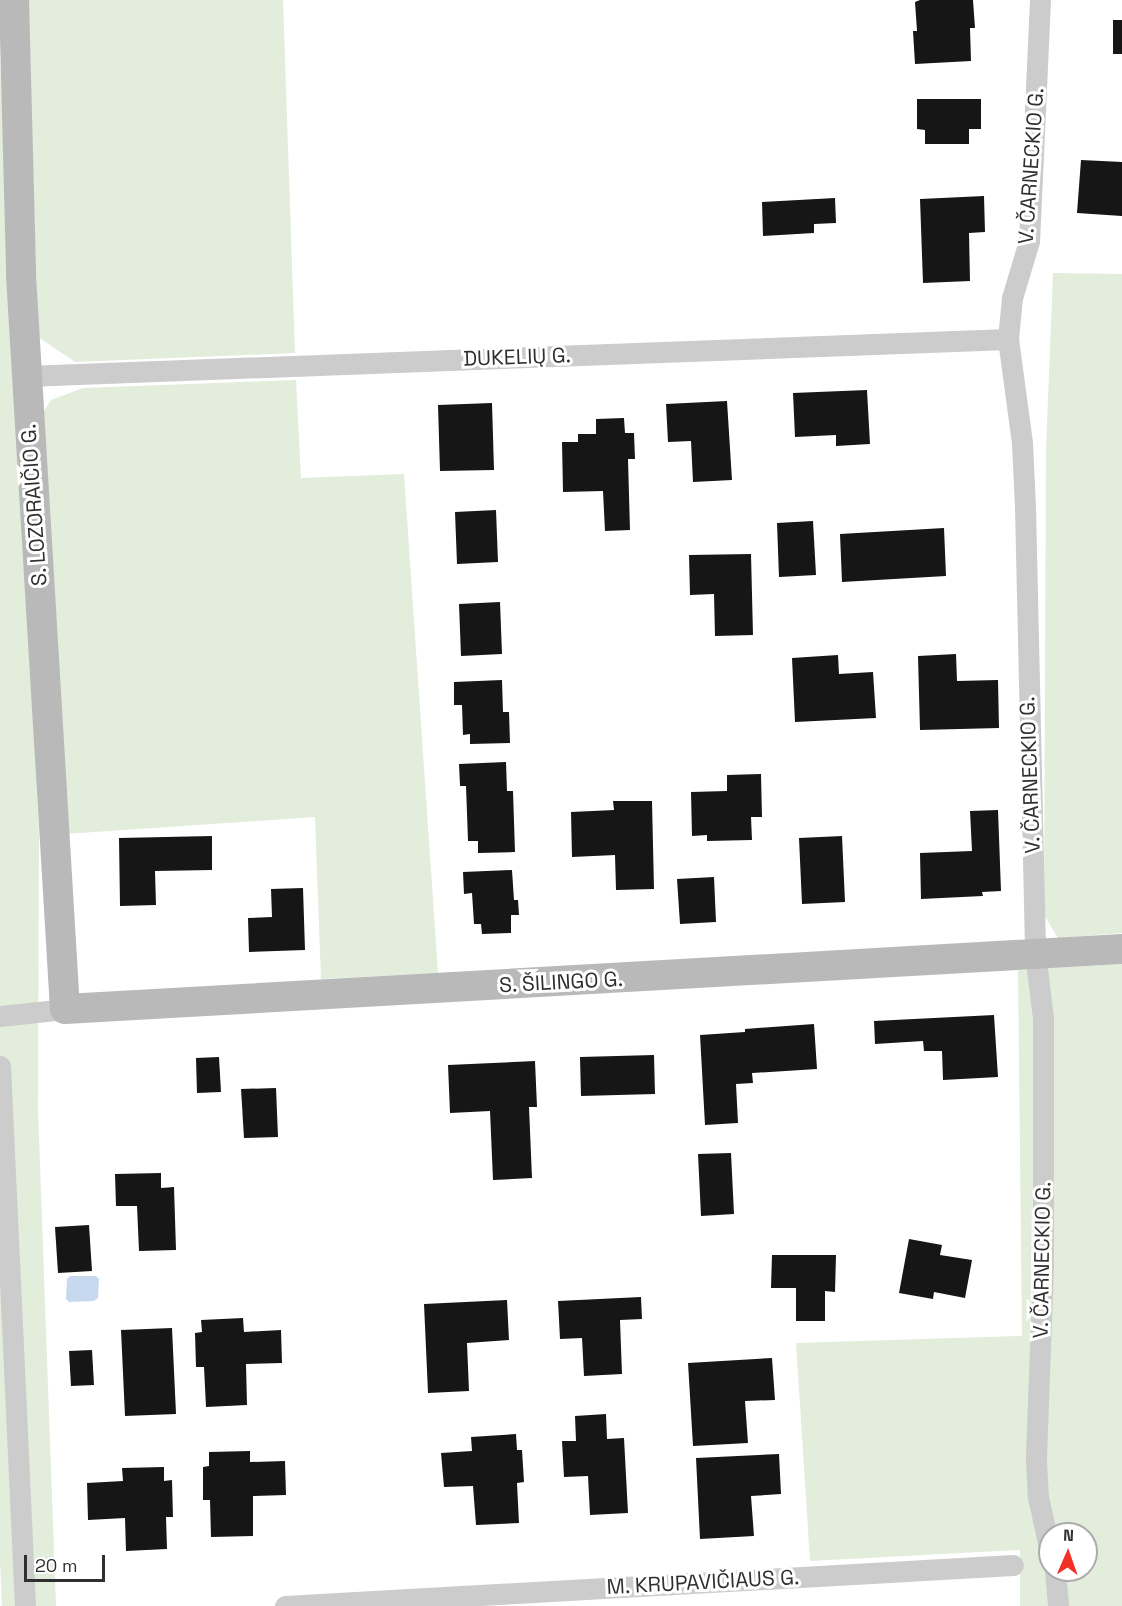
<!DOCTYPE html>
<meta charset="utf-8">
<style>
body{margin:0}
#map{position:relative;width:1122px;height:1606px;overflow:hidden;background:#fff;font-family:"Space Grotesk",sans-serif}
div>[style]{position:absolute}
.green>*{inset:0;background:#e3eddb}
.water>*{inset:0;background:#c6d9ee}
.building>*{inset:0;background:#161616}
.street>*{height:21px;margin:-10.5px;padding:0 10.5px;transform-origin:10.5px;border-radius:10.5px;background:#ccc}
.secondary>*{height:30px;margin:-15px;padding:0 15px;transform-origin:15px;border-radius:15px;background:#b9b9b9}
span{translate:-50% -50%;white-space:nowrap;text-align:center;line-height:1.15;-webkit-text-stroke:6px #fff;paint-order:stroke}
.street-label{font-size:21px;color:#2f2f2f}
.north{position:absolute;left:1038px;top:1522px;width:60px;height:60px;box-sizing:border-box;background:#fff;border:2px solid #acacac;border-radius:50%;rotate:2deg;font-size:16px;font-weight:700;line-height:24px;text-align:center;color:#2f2f2f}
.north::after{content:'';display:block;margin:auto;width:21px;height:27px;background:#f13125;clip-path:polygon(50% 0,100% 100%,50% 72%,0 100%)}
.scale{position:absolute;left:24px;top:1555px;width:81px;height:27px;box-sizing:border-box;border:3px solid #2f2f2f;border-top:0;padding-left:8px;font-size:18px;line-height:21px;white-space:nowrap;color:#2f2f2f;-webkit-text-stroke:4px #fff;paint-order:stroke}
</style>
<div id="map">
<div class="green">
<div style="clip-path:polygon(28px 0,283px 0,295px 353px,75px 362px,38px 337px)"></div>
<div style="clip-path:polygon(0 57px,39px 836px,38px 1110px,56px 1606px,2px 1606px,0 1561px)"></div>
<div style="clip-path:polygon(1053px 273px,1122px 274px,1122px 933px,1058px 938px,1044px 915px,1046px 449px)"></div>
<div style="clip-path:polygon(296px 380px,301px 478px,404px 474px,438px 973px,321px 979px,315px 817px,65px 834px,42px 414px,51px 400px,83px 388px)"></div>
<div style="clip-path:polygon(evenodd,1122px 964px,1122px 1606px,1020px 1606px,1020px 1550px,810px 1561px,796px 1343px,1022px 1336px,1018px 970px,1122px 964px,1050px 1534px,1086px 1534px,1086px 1570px,1050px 1570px,1050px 1534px)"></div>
</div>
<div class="water">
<div style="clip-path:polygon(70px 1276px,96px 1276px,99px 1279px,98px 1298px,94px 1301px,69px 1302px,66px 1299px,67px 1279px)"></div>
</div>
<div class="building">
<div style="clip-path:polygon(920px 0,973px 0,975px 28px,970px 28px,971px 61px,915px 64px,913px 31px,917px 31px,915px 2px)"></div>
<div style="clip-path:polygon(1113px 20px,1122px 20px,1122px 54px,1113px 54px)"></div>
<div style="clip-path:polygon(917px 99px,981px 99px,981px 129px,969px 129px,969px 144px,925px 144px,925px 130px,917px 129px)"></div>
<div style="clip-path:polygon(1081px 160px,1122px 162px,1122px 216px,1077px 213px)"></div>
<div style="clip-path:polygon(984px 196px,985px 232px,969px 233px,970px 281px,923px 283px,920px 199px)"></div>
<div style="clip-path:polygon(835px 198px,836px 223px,814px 224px,814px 233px,763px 236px,762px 202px)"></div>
<div style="clip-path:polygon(867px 390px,870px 444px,836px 446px,836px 435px,795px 437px,793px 393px)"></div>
<div style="clip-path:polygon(727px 401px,732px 480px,693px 482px,691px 441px,668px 442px,666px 404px)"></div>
<div style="clip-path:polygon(492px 403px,494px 470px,440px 471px,438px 405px)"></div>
<div style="clip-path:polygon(624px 418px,625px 433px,634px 433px,635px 459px,628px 459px,630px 530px,605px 531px,603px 491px,563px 492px,562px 442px,578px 442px,578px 434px,596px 434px,596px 419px)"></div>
<div style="clip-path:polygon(496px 510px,498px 562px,457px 564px,455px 512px)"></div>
<div style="clip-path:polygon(813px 521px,816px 575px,779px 577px,777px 523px)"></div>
<div style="clip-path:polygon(944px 528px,946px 576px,842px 582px,840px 534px)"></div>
<div style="clip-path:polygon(751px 554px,753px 635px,715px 636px,714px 594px,690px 595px,689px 555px)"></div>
<div style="clip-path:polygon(500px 602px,502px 654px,461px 656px,459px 604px)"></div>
<div style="clip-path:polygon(956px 654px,957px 681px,998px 680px,999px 728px,920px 730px,918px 656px)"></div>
<div style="clip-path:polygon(838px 655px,839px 674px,873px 672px,876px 718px,795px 722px,792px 658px)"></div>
<div style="clip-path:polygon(502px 680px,503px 712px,509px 712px,510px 743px,470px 744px,470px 734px,463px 735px,462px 705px,454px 705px,454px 682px)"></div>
<div style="clip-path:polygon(506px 762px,507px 791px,513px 791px,515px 852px,478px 853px,478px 841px,468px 841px,466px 786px,460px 786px,459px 764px)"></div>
<div style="clip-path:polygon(761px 774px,762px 817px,751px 817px,752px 840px,707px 841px,707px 835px,692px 836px,691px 792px,727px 791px,727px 775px)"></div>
<div style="clip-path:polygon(613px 801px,652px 801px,654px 889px,616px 890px,615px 855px,572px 857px,571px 812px,614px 810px)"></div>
<div style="clip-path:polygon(998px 810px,1001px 891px,982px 892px,983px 896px,921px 899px,920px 853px,972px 851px,970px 811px)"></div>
<div style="clip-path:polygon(212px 836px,212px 870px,155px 871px,156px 905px,120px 906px,119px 838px)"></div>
<div style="clip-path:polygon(842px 836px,845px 902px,802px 904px,799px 838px)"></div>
<div style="clip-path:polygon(512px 870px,514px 900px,518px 900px,519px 915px,511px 915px,511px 933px,482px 934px,481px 924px,474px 924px,472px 893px,464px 894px,463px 872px)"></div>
<div style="clip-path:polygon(714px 877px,716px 922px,680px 924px,677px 879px)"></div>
<div style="clip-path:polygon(303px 888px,305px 950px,249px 952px,248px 918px,272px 917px,271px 889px)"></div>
<div style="clip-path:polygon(994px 1015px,998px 1077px,943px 1080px,942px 1051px,924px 1051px,923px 1041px,875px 1044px,874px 1021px)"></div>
<div style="clip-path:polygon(814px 1024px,817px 1069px,752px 1073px,753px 1083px,736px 1084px,738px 1123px,705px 1125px,700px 1035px,745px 1032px,745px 1029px)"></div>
<div style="clip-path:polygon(654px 1055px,655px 1094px,581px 1096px,580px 1057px)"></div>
<div style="clip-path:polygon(219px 1057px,221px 1092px,197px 1093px,196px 1058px)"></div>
<div style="clip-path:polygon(535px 1061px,537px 1107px,529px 1107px,532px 1178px,493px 1180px,490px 1111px,450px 1113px,448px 1065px)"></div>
<div style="clip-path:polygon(276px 1088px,278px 1137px,244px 1138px,241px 1089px)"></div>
<div style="clip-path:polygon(731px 1153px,734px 1214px,701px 1216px,698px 1154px)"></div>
<div style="clip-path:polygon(161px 1173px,161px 1188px,174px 1187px,176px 1250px,139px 1251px,137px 1206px,116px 1206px,115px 1174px)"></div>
<div style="clip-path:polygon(89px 1225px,92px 1271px,58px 1273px,55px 1227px)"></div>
<div style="clip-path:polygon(909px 1239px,942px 1245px,940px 1255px,972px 1260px,965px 1298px,934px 1292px,933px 1299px,899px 1293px)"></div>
<div style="clip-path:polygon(772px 1255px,836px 1255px,835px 1292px,825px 1291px,825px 1321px,796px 1321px,796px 1288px,771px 1288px)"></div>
<div style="clip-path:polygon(641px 1297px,642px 1319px,620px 1320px,622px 1374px,584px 1376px,582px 1338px,560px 1339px,558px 1301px)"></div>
<div style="clip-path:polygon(507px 1300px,509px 1340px,467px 1343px,469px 1391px,428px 1393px,424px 1304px)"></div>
<div style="clip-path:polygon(243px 1318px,244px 1332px,281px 1330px,282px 1363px,246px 1364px,247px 1405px,206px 1407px,204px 1367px,196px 1367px,195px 1333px,202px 1332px,201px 1320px)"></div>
<div style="clip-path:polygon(172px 1328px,176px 1414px,125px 1416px,121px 1330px)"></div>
<div style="clip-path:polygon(92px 1350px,94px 1385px,71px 1386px,69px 1351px)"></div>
<div style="clip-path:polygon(772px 1358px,775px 1400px,745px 1401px,748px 1443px,693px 1446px,688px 1363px)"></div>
<div style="clip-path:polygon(606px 1414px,607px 1439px,624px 1438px,628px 1513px,590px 1515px,588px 1476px,564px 1477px,562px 1441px,576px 1441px,575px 1416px)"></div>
<div style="clip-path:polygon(516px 1434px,517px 1450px,522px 1450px,524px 1482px,517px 1483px,519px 1523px,476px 1525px,473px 1486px,444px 1487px,441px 1453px,472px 1451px,471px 1437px)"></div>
<div style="clip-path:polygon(250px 1451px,250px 1462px,285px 1461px,286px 1495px,253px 1496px,253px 1536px,211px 1537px,210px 1500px,203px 1500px,203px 1467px,209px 1466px,209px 1452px)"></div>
<div style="clip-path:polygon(779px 1454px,781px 1494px,751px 1496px,754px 1536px,700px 1539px,696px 1458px)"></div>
<div style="clip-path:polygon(164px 1467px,164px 1481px,172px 1480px,173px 1517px,166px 1517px,167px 1549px,126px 1551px,125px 1518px,88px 1520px,87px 1483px,123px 1481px,122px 1468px)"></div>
</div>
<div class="street">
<div style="left:1040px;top:0;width:241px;rotate:92.6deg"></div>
<div style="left:1029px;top:241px;width:59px;rotate:106.6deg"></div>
<div style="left:1012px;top:298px;width:41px;rotate:95.6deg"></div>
<div style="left:1008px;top:339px;width:105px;rotate:82.3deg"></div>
<div style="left:1022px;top:443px;width:64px;rotate:87.3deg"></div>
<div style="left:1025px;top:507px;width:446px;rotate:88.7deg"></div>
<div style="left:1035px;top:953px;width:65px;rotate:83deg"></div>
<div style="left:1043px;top:1018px;width:248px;rotate:90deg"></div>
<div style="left:1043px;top:1266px;width:194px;rotate:92.1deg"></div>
<div style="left:1036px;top:1460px;width:37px;rotate:87deg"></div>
<div style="left:1038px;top:1497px;width:55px;rotate:77.5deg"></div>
<div style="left:26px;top:376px;width:983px;rotate:-2.16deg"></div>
<div style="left:0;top:1016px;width:65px;rotate:-6.1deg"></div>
<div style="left:0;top:1066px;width:541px;rotate:87.35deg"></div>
<div style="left:1055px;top:1570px;width:36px;rotate:85deg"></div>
<div style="left:285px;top:1606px;width:729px;rotate:-3.22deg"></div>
</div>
<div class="secondary">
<div style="left:14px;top:0;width:275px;rotate:88.5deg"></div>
<div style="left:21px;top:275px;width:735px;rotate:86.57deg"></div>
<div style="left:65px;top:1009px;width:1059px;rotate:-3.25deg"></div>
</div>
<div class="street-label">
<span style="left:1031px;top:166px;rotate:-86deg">V. ČARNECKIO G.</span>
<span style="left:517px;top:357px;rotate:-2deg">DUKELIŲ G.</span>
<span style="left:34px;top:505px;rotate:-94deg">S. LOZORAIČIO G.</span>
<span style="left:1030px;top:775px;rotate:-92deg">V. ČARNECKIO G.</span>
<span style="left:561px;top:982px;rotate:-3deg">S. ŠILINGO G.</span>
<span style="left:1042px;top:1260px;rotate:-89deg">V. ČARNECKIO G.</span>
<span style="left:703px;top:1582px;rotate:-3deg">M. KRUPAVIČIAUS G.</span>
</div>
<div class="north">N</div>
<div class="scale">20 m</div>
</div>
